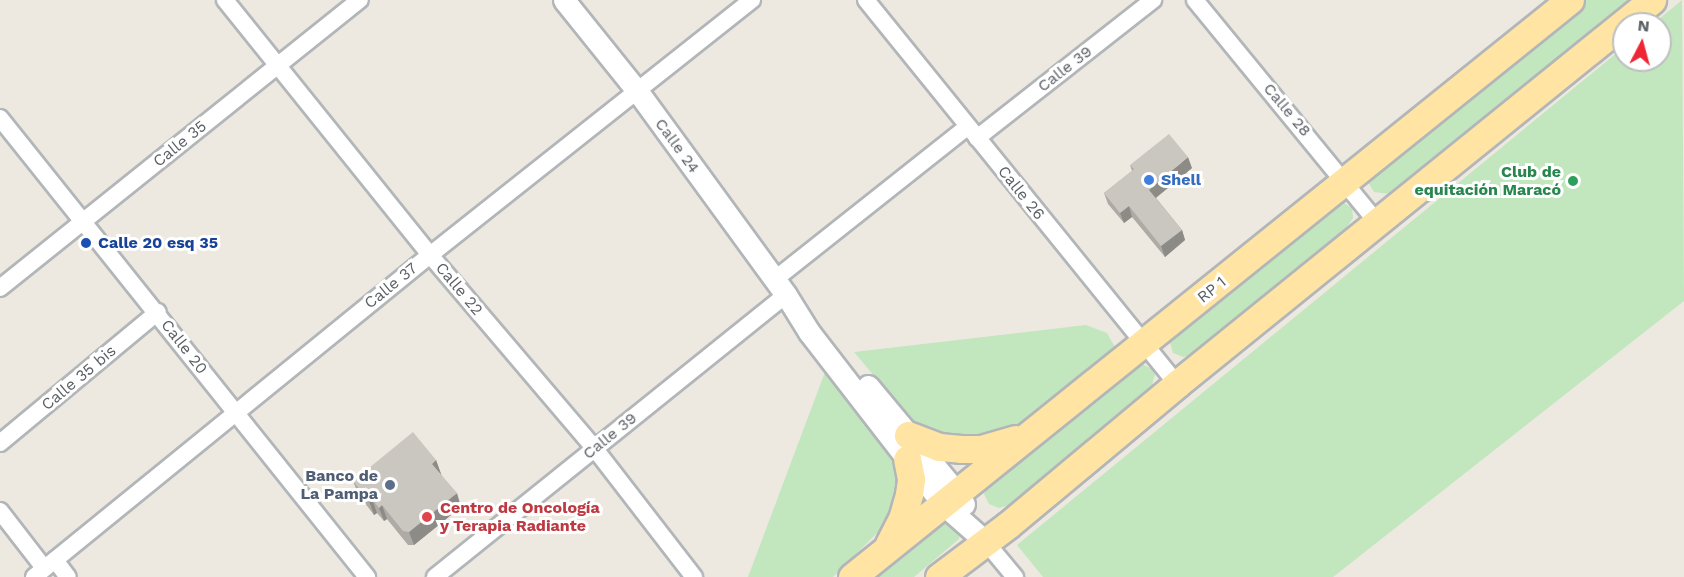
<!DOCTYPE html>
<meta charset="utf-8">
<style>
body{margin:0}
#map{position:relative;width:1684px;height:577px;overflow:hidden;background:#ede9e1;font-family:"Work Sans",sans-serif}
div>[style]{position:absolute}
.green>*{inset:0;background:#c2e6bd}
.roads{filter:drop-shadow(2px 0 #b2b6b9) drop-shadow(-2px 0 #b2b6b9) drop-shadow(0 2px #b2b6b9) drop-shadow(0 -2px #b2b6b9)}
.minor>*{height:16px;margin:-8px;padding:0 8px;transform-origin:8px;border-radius:8px;background:#fff}
.tertiary>*{height:21px;margin:-10.5px;padding:0 10.5px;transform-origin:10.5px;border-radius:10.5px;background:#fff}
.primary>*{height:27px;margin:-13.5px;padding:0 13.5px;transform-origin:13.5px;border-radius:13.5px;background:#ffe4a4}
.wall>*{inset:0;background:#aeaaa5}
.shaded-wall>*{inset:0;background:#8d8b86}
.building>*{inset:0;background:#cac6c0}
.dots>*{width:16px;height:16px;translate:-50% -50%;box-sizing:border-box;border:3px solid #fff;border-radius:50%}
span{translate:-50% -50%;white-space:nowrap;text-align:center;line-height:1.15;-webkit-text-stroke:6px #fff;paint-order:stroke}
.street-label{font-size:16px;color:#5a5f63}
.leisure-label{font-size:16px;color:#27864d;font-weight:700}
.right{translate:-100% -50%;text-align:right}
.shop-label{font-size:16px;color:#366cbe;font-weight:700}
.left{translate:0 -50%;text-align:left}
.transit-label{font-size:16px;color:#164399;font-weight:700}
.service-label{font-size:16px;color:#4e5e75;font-weight:700}
.health-label{font-size:16px;color:#be3a42;font-weight:700}
.north{position:absolute;left:1612px;top:12px;width:60px;height:60px;box-sizing:border-box;background:#fff;border:2px solid #bdbfc1;border-radius:50%;rotate:6deg;font-size:16px;font-weight:700;line-height:24px;text-align:center;color:#5a5f63}
.north::after{content:'';display:block;margin:auto;width:21px;height:27px;background:#ed2734;clip-path:polygon(50% 0,100% 100%,50% 72%,0 100%)}
</style>
<div id="map">
<div class="green">
<div style="clip-path:polygon(1582px 0,1634px 0,1390px 194px,1374px 192px,1368px 182px,1368px 176px)"></div>
<div style="clip-path:polygon(1682px 0,1684px 301px,1333px 577px,1043px 577px,1017px 545px,1624px 47px,1624px 60px,1660px 60px,1660px 24px,1653px 24px)"></div>
<div style="clip-path:polygon(1339px 200px,1352px 208px,1353px 218px,1347px 227px,1192px 355px,1183px 357px,1173px 353px,1169px 339px)"></div>
<div style="clip-path:polygon(1086px 325px,1107px 333px,1116px 349px,1113px 355px,1006px 435px,964px 441px,925px 430px,907px 415px,854px 352px)"></div>
<div style="clip-path:polygon(1142px 364px,1152px 369px,1155px 374px,1151px 389px,1010px 505px,999px 508px,989px 504px,984px 494px,987px 483px,1137px 365px)"></div>
<div style="clip-path:polygon(825px 372px,858px 411px,893px 462px,899px 483px,897px 504px,882px 528px,833px 577px,748px 577px)"></div>
<div style="clip-path:polygon(947px 518px,960px 528px,959px 539px,914px 577px,866px 577px,937px 521px)"></div>
</div>
<div class="roads">
<div class="minor">
<div style="left:225px;top:0;width:327px;rotate:51.2deg"></div>
<div style="left:430px;top:255px;width:255px;rotate:49.6deg"></div>
<div style="left:595px;top:449px;width:162px;rotate:52.3deg"></div>
<div style="left:866px;top:0;width:494px;rotate:51deg"></div>
<div style="left:1195px;top:0;width:287px;rotate:50.7deg"></div>
<div style="left:0;top:118px;width:588px;rotate:51.36deg"></div>
<div style="left:977px;top:138px;width:224px;rotate:-38.1deg"></div>
<div style="left:774px;top:280px;width:246px;rotate:-38.4deg"></div>
<div style="left:0;top:288px;width:461px;rotate:-38.7deg"></div>
<div style="left:0;top:443px;width:205px;rotate:-39.7deg"></div>
<div style="left:0;top:511px;width:72px;rotate:52.3deg"></div>
<div style="left:985px;top:541px;width:47px;rotate:50.2deg"></div>
<div style="left:55px;top:560px;width:21px;rotate:53deg"></div>
<div style="left:34px;top:577px;width:510px;rotate:-39.12deg"></div>
<div style="left:430px;top:255px;width:411px;rotate:-38.4deg"></div>
<div style="left:435px;top:577px;width:450px;rotate:-38.8deg"></div>
</div>
<div class="tertiary">
<div style="left:564px;top:0;width:118px;rotate:51.2deg"></div>
<div style="left:638px;top:92px;width:251px;rotate:53.9deg"></div>
<div style="left:786px;top:295px;width:44px;rotate:58.1deg"></div>
<div style="left:809px;top:332px;width:160px;rotate:52.3deg"></div>
<div style="left:907px;top:459px;width:58px;rotate:51.3deg"></div>
<div style="left:943px;top:504px;width:56px;rotate:41.4deg"></div>
<div style="left:868px;top:386px;width:139px;rotate:50.2deg"></div>
<div style="left:957px;top:493px;width:13px;rotate:58deg"></div>
</div>
<div class="primary">
<div style="left:908px;top:435px;width:33px;rotate:21deg"></div>
<div style="left:939px;top:447px;width:22px;rotate:5deg"></div>
<div style="left:961px;top:449px;width:20px"></div>
<div style="left:981px;top:449px;width:36px;rotate:-16deg"></div>
<div style="left:889px;top:544px;width:28px;rotate:-63deg"></div>
<div style="left:902px;top:519px;width:26px;rotate:-74deg"></div>
<div style="left:909px;top:494px;width:15px;rotate:-82deg"></div>
<div style="left:911px;top:479px;width:20px;rotate:-101deg"></div>
<div style="left:852px;top:577px;width:921px;rotate:-38.79deg"></div>
<div style="left:939px;top:577px;width:86px;rotate:-37deg"></div>
<div style="left:1008px;top:525px;width:220px;rotate:-39.8deg"></div>
<div style="left:1177px;top:384px;width:611px;rotate:-38.95deg"></div>
</div>
</div>
<div class="wall">
<div style="clip-path:polygon(1130px 165px,1192px 168px,1156px 198px,1182px 230px,1185px 240px,1165px 257px,1132px 217px,1124px 223px,1108px 204px,1104px 193px,1132px 171px)"></div>
<div style="clip-path:polygon(436px 460px,441px 474px,461px 507px,414px 545px,408px 545px,387px 519px,384px 521px,377px 513px,374px 515px,358px 494px,353px 481px)"></div>
</div>
<div class="shaded-wall">
<div style="clip-path:polygon(1188px 157px,1192px 168px,1153px 200px,1149px 190px)"></div>
<div style="clip-path:polygon(1129px 206px,1132px 217px,1124px 223px,1120px 213px)"></div>
<div style="clip-path:polygon(1182px 230px,1185px 240px,1165px 257px,1161px 246px)"></div>
<div style="clip-path:polygon(436px 460px,441px 474px,437px 477px,432px 464px)"></div>
<div style="clip-path:polygon(457px 493px,461px 507px,414px 545px,409px 532px)"></div>
<div style="clip-path:polygon(372px 499px,377px 513px,374px 515px,369px 501px)"></div>
<div style="clip-path:polygon(382px 505px,387px 519px,384px 521px,379px 508px)"></div>
</div>
<div class="building">
<div style="clip-path:polygon(1169px 134px,1188px 157px,1149px 190px,1182px 230px,1161px 246px,1129px 206px,1120px 213px,1104px 193px,1134px 169px,1130px 165px)"></div>
<div style="clip-path:polygon(413px 432px,436px 460px,432px 464px,457px 493px,409px 532px,403px 531px,382px 505px,379px 508px,372px 499px,369px 501px,353px 481px)"></div>
</div>
<div class="dots">
<div style="left:1149px;top:180px;background:#3f7fe0"></div>
<div style="left:1573px;top:181px;background:#2e9e5b"></div>
<div style="left:86px;top:243px;background:#1a4fb4"></div>
<div style="left:390px;top:485px;background:#5c6f8a"></div>
<div style="left:427px;top:517px;background:#e0444e"></div>
</div>
<div class="street-label">
<span style="left:1065px;top:69px;rotate:-38deg">Calle 39</span>
<span style="left:1287px;top:110px;rotate:50deg">Calle 28</span>
<span style="left:180px;top:144px;rotate:-39deg">Calle 35</span>
<span style="left:677px;top:146px;rotate:54deg">Calle 24</span>
<span style="left:1021px;top:193px;rotate:51deg">Calle 26</span>
<span style="left:391px;top:286px;rotate:-39deg">Calle 37</span>
<span style="left:459px;top:289px;rotate:50deg">Calle 22</span>
<span style="left:1212px;top:290px;rotate:-39deg">RP 1</span>
<span style="left:184px;top:347px;rotate:52deg">Calle 20</span>
<span style="left:79px;top:378px;rotate:-40deg">Calle 35 bis</span>
<span style="left:610px;top:436px;rotate:-39deg">Calle 39</span>
</div>
<div class="leisure-label">
<span class="right" style="left:1561px;top:181px">Club de<br>equitación Maracó</span>
</div>
<div class="shop-label">
<span class="left" style="left:1161px;top:180px">Shell</span>
</div>
<div class="transit-label">
<span class="left" style="left:98px;top:243px">Calle 20 esq 35</span>
</div>
<div class="service-label">
<span class="right" style="left:378px;top:485px">Banco de<br>La Pampa</span>
</div>
<div class="health-label">
<span class="left" style="left:440px;top:517px">Centro de Oncología<br>y Terapia Radiante</span>
</div>
<div class="north">N</div>
</div>
